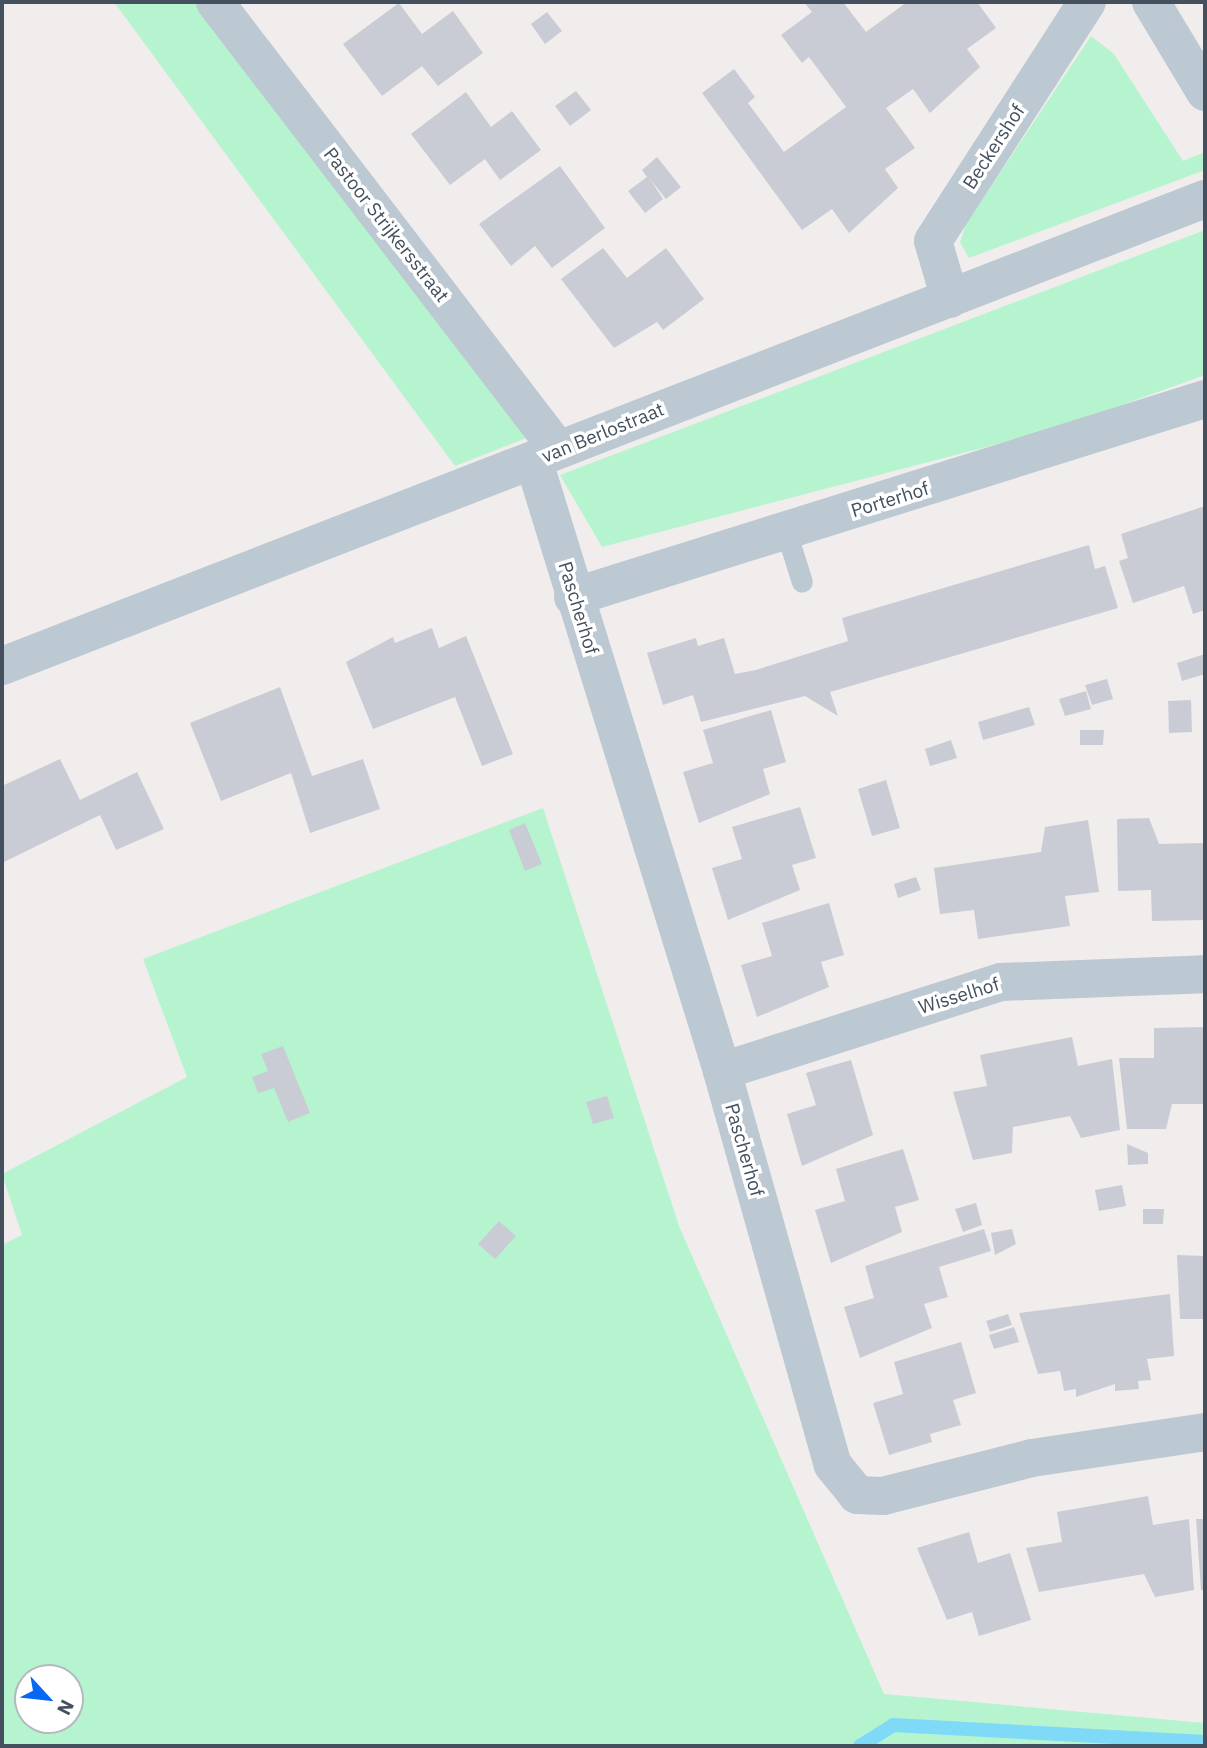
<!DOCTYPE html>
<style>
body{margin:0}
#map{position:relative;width:1207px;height:1748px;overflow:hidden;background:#f1eded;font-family:"IBM Plex Sans",sans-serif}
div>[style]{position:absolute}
.green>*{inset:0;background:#b6f4cf}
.stream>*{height:14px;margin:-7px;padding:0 7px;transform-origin:7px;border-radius:7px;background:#7edaf6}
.building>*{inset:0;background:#c9ccd4}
.service>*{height:21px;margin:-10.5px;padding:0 10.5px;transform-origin:10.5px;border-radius:10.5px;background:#bcc8d2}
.minor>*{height:38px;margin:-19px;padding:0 19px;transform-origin:19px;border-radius:19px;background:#bcc8d2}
span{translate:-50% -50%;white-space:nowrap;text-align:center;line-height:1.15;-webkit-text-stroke:7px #fff;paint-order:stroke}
.street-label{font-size:19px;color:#44505d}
.frame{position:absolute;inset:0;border:4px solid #44505d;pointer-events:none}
.north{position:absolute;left:14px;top:1664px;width:70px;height:70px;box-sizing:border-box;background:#fff;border:2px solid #b4b9be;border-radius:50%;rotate:117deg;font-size:19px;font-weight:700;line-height:28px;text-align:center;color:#44505d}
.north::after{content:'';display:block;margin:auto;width:24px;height:32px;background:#0468f4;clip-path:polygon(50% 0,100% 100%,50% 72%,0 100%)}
</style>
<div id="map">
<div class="green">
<div style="clip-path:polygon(114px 2px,202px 2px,529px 437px,455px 466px)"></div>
<div style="clip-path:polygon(1091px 36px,1114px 54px,1183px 161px,1205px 152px,1205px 170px,969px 258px,960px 242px,966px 224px)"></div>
<div style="clip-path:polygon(1205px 230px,1205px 375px,1055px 429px,602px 547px,560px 475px)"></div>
<div style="clip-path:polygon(evenodd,543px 808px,679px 1226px,884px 1694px,1205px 1723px,1205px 1746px,2px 1746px,2px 1245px,22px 1235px,2px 1174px,187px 1077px,143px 959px,543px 808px,28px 1678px,70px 1678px,70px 1720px,28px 1720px,28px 1678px)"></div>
</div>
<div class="stream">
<div style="left:860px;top:1746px;width:39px;rotate:-32deg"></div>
<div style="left:893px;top:1725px;width:312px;rotate:3.1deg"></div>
</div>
<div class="building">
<div style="clip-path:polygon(804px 2px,843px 2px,866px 32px,907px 2px,977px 2px,996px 28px,967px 49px,980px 67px,930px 113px,913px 89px,886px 108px,915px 148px,885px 169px,898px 188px,849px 233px,832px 209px,802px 230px,702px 93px,734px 69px,755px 97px,748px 103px,784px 152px,846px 107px,809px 57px,802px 63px,781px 35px,812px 12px)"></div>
<div style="clip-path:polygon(399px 3px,422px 34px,453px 11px,483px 53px,438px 86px,422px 66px,382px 96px,343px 44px)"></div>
<div style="clip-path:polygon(547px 12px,562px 31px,545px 44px,531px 24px)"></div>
<div style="clip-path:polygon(576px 91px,591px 110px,570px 126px,555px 106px)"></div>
<div style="clip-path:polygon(466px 92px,491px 127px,512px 111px,541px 150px,500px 180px,485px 159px,450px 185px,411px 134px)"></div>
<div style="clip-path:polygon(657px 157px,681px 187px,666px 199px,650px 179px,663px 199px,645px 213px,628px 191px,647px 177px,642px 170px)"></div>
<div style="clip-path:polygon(560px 166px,605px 228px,552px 268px,535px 246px,511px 266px,479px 224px)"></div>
<div style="clip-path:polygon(603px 248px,627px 278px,666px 248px,704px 299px,663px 330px,657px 322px,614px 348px,561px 279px)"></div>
<div style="clip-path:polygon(1205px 506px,1205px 610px,1193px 614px,1184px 586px,1133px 603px,1119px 561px,1128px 558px,1121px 534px)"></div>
<div style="clip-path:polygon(1089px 545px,1095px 569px,1105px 566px,1118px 608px,830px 692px,838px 716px,805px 696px,701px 722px,693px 695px,663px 705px,647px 653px,696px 638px,698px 646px,724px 638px,735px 674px,756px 670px,848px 641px,842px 618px)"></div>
<div style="clip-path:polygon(432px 628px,439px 648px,466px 636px,513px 754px,482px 766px,455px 697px,373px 729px,346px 662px,393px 637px,395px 643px)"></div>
<div style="clip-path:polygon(1205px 654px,1205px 674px,1182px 681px,1177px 663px)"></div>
<div style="clip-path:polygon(1107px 679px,1113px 699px,1092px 705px,1085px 685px)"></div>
<div style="clip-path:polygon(280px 687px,312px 776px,363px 759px,380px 809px,310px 833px,291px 773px,221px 801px,190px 723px)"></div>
<div style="clip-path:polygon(1086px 691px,1091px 709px,1065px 716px,1059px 699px)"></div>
<div style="clip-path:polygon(1191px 700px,1192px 732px,1169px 733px,1168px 701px)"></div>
<div style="clip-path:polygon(1029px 707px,1035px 725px,983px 740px,978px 722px)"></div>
<div style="clip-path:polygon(771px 710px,786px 762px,763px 769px,770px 794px,699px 823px,683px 772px,713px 763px,703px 730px)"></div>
<div style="clip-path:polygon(1080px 730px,1104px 730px,1103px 745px,1080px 745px)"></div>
<div style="clip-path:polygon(951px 740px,957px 758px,930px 766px,925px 749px)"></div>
<div style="clip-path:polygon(60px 759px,80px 800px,137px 772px,164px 829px,116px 850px,100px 815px,2px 863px,2px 786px)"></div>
<div style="clip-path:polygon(886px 780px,900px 828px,872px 836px,858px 789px)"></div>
<div style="clip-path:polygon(800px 807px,816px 858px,792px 865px,800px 890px,728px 920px,712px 868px,742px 859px,732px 827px)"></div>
<div style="clip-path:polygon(1149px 818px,1159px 844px,1205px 843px,1205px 920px,1152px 921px,1151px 890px,1118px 891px,1117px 819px)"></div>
<div style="clip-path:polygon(1088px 820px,1099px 892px,1065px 896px,1070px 926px,978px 939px,974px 910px,940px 914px,934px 868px,1041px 852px,1045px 827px)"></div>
<div style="clip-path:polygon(525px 823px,542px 864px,525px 871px,509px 830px)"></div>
<div style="clip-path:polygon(916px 877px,921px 890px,898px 898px,894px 884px)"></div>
<div style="clip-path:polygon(829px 903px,844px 955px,821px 962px,829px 987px,757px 1017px,741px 965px,772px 956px,762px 923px)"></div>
<div style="clip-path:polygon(1205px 1027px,1205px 1104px,1172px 1104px,1166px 1129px,1127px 1129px,1119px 1058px,1154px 1058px,1154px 1028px)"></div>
<div style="clip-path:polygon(1072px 1037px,1078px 1066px,1112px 1059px,1120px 1130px,1081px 1138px,1070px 1116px,1013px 1127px,1012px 1153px,973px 1160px,953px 1092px,987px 1086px,980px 1055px)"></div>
<div style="clip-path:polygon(283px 1046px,310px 1113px,288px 1122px,274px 1088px,258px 1093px,252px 1077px,268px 1071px,261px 1054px)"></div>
<div style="clip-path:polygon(851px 1060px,873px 1135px,802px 1166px,787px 1114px,816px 1105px,806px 1073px)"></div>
<div style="clip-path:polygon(607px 1096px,614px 1118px,593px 1124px,586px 1102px)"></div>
<div style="clip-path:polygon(1127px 1144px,1148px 1153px,1148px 1164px,1128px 1165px)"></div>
<div style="clip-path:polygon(903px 1149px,919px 1200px,895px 1207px,902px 1232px,831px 1263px,815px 1210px,845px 1201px,836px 1169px)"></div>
<div style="clip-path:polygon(1122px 1185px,1126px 1206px,1099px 1211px,1095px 1190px)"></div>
<div style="clip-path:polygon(976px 1203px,982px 1225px,963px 1232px,955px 1209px)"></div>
<div style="clip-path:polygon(1143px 1209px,1164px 1209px,1163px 1224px,1143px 1224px)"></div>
<div style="clip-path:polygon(499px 1221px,516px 1236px,495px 1259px,478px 1244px)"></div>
<div style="clip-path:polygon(984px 1229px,991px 1251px,939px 1267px,948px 1297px,924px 1304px,932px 1328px,860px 1358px,844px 1307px,874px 1298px,865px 1266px)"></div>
<div style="clip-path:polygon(1012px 1229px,1016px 1244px,995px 1255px,991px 1233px)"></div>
<div style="clip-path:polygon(1177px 1255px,1205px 1256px,1205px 1383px,1203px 1319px,1180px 1319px)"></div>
<div style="clip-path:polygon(1170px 1294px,1174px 1356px,1147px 1359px,1151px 1380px,1138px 1381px,1139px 1389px,1115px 1391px,1115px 1384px,1076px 1397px,1076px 1389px,1064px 1391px,1060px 1371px,1038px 1374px,1019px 1313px)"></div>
<div style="clip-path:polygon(1008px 1314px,1012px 1325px,990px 1332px,986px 1321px)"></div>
<div style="clip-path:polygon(1014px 1327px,1019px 1342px,994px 1349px,989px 1335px)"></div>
<div style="clip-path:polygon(961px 1342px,976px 1393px,953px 1400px,961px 1425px,930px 1434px,932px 1442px,889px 1455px,873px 1403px,903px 1394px,894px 1362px)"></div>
<div style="clip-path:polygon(1148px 1496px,1153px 1525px,1189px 1519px,1194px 1590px,1155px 1597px,1144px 1574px,1039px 1592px,1026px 1548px,1062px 1542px,1057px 1512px)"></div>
<div style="clip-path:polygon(1196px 1519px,1205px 1519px,1205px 1590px,1201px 1590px)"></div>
<div style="clip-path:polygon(969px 1532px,978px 1563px,1010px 1553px,1031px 1620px,979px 1636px,972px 1612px,947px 1620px,917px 1548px)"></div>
</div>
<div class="service">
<div style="left:786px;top:531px;width:53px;rotate:72.6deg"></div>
</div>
<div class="minor">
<div style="left:215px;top:2px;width:562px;rotate:52.52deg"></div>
<div style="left:1151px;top:2px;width:105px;rotate:59deg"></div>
<div style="left:950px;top:299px;width:60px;rotate:-106.3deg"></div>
<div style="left:933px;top:241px;width:284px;rotate:-57.2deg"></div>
<div style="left:534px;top:462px;width:637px;rotate:72.84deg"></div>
<div style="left:722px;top:1071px;width:409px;rotate:74.3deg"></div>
<div style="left:833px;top:1465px;width:38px;rotate:51deg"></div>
<div style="left:857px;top:1495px;width:26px;rotate:2deg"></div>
<div style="left:883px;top:1496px;width:154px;rotate:-14.3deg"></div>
<div style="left:1032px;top:1458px;width:175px;rotate:-8.5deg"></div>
<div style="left:573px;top:597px;width:662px;rotate:-17.4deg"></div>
<div style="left:2px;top:666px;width:1290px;rotate:-21.22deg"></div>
<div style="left:722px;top:1071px;width:293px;rotate:-17.7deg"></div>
<div style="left:1001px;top:982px;width:204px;rotate:-2.2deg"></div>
</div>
<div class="street-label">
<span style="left:994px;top:147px;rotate:-57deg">Beckershof</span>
<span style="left:386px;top:225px;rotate:52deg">Pastoor Strijkersstraat</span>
<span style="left:603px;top:433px;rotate:-22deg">van Berlostraat</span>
<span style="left:890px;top:500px;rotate:-17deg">Porterhof</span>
<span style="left:578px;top:608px;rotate:73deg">Pascherhof</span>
<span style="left:959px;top:996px;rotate:-17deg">Wisselhof</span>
<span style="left:744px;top:1150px;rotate:74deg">Pascherhof</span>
</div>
<div class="frame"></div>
<div class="north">N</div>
</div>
